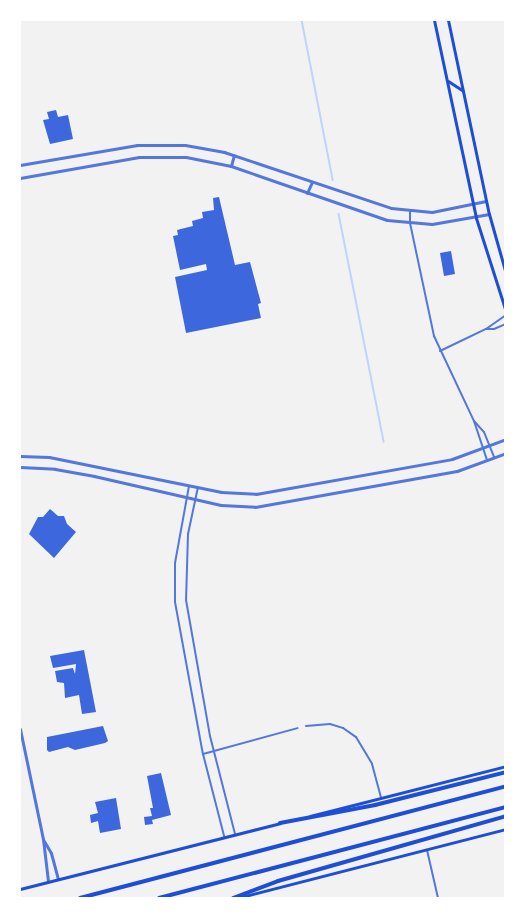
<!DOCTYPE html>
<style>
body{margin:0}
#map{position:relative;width:525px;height:918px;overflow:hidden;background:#f2f2f2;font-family:"Alegreya Sans",sans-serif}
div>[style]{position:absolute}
.stream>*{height:1.5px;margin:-0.75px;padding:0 0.75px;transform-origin:0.75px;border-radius:0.75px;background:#bfd3fe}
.building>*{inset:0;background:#3d67dc}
.minor>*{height:2px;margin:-1px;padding:0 1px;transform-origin:1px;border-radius:1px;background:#5277de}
.tertiary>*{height:3px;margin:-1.5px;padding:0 1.5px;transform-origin:1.5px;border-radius:1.5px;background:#5277de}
.secondary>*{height:3px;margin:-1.5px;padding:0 1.5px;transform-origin:1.5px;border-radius:1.5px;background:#1d4ed8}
.motorway>*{height:4px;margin:-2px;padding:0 2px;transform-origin:2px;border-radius:2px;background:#1d4ed8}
span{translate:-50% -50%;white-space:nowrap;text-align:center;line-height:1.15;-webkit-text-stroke:4.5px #fff;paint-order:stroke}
.frame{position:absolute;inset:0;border:21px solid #fff;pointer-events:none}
</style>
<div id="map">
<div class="stream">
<div style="left:302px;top:20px;width:163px;rotate:79deg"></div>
<div style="left:339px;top:214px;width:232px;rotate:78.8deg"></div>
</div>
<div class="building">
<div style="clip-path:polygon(56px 110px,58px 117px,68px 115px,73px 139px,50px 144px,43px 120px,49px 119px,47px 112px)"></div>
<div style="clip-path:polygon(219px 197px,235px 265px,250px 262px,261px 303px,258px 304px,261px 318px,186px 333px,175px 277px,207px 270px,206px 264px,180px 270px,173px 236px,178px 235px,177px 230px,193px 226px,192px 221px,203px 218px,202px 212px,214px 210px,213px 198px)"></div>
<div style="clip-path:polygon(451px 251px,455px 274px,444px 276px,440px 253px)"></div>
<div style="clip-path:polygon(50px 509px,58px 516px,64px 516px,67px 524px,76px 532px,54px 558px,29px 534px,38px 517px,43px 517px)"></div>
<div style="clip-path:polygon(84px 650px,96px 712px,82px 714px,79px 695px,65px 698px,64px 683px,57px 682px,55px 671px,73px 668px,75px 674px,76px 664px,53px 668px,50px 656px)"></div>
<div style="clip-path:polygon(103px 726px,108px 741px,105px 743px,75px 750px,68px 747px,49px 752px,47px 750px,47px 737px)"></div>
<div style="clip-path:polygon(161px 773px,171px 815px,152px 820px,153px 824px,145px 825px,144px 817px,152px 816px,150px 808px,153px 808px,147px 776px)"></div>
<div style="clip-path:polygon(116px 798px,121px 829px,100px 833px,98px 821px,91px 823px,90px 815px,98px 813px,95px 802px)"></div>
</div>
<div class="minor">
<div style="left:410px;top:210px;width:13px;rotate:90deg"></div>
<div style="left:410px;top:223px;width:116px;rotate:78deg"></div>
<div style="left:434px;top:336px;width:94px;rotate:64.8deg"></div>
<div style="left:474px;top:421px;width:41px;rotate:71.6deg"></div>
<div style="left:486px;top:329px;width:8px"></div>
<div style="left:494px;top:329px;width:13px;rotate:-23deg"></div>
<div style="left:440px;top:351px;width:51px;rotate:-25.6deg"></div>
<div style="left:486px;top:329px;width:24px;rotate:-35deg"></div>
<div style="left:474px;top:421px;width:15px;rotate:48deg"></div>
<div style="left:484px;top:432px;width:27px;rotate:68deg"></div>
<div style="left:189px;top:486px;width:78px;rotate:100.3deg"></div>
<div style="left:175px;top:563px;width:39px;rotate:90deg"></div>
<div style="left:175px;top:602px;width:155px;rotate:79.6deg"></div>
<div style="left:203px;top:754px;width:85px;rotate:75.6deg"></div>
<div style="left:198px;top:487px;width:48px;rotate:102deg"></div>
<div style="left:188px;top:534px;width:66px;rotate:91.7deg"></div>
<div style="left:186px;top:600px;width:138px;rotate:80deg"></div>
<div style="left:210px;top:736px;width:101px;rotate:75.7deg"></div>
<div style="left:306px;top:726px;width:24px;rotate:-5deg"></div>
<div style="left:330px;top:724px;width:14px;rotate:17deg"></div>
<div style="left:343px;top:728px;width:16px;rotate:35deg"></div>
<div style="left:356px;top:737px;width:31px;rotate:59deg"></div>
<div style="left:372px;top:764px;width:35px;rotate:75deg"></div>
<div style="left:203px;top:754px;width:98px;rotate:-15.3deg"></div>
<div style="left:427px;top:850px;width:49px;rotate:77.1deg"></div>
</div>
<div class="tertiary">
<div style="left:20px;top:165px;width:119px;rotate:-9.7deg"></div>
<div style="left:137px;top:145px;width:48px"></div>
<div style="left:185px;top:145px;width:40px;rotate:10deg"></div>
<div style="left:224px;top:152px;width:176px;rotate:18.5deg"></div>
<div style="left:391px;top:208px;width:41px;rotate:5.6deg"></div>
<div style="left:432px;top:212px;width:55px;rotate:-11.5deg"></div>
<div style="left:231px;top:166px;width:11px;rotate:-75deg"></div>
<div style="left:20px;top:178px;width:121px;rotate:-10deg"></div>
<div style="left:139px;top:157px;width:47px"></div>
<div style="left:186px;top:157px;width:46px;rotate:11.3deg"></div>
<div style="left:231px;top:166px;width:165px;rotate:19.1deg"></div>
<div style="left:387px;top:220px;width:45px;rotate:5.1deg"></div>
<div style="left:432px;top:224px;width:58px;rotate:-10deg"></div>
<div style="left:307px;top:193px;width:12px;rotate:-66deg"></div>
<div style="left:20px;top:456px;width:29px;rotate:2deg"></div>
<div style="left:49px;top:457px;width:176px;rotate:11.5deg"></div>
<div style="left:221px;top:492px;width:35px;rotate:3deg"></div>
<div style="left:256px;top:494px;width:199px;rotate:-10.1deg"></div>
<div style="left:452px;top:459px;width:58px;rotate:-20.3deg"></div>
<div style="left:20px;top:467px;width:35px;rotate:3deg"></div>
<div style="left:55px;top:469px;width:40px;rotate:10deg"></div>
<div style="left:94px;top:476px;width:130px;rotate:12.9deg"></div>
<div style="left:221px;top:505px;width:34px;rotate:3deg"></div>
<div style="left:255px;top:507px;width:205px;rotate:-10.1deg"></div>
<div style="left:457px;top:471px;width:52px;rotate:-20.2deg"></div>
<div style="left:20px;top:729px;width:112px;rotate:78.2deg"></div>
<div style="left:43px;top:839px;width:42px;rotate:83.2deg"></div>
<div style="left:44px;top:841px;width:14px;rotate:60deg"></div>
<div style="left:51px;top:853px;width:27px;rotate:75deg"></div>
</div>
<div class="secondary">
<div style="left:434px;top:20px;width:202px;rotate:78deg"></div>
<div style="left:476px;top:218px;width:99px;rotate:72.3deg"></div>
<div style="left:448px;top:20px;width:198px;rotate:78.1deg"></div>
<div style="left:489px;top:214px;width:62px;rotate:74.2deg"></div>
<div style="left:448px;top:81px;width:17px;rotate:33deg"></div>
<div style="left:310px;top:816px;width:202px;rotate:-14.3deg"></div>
<div style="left:20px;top:889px;width:268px;rotate:-14.2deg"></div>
<div style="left:237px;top:898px;width:278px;rotate:-14.4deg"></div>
</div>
<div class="motorway">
<div style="left:280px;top:823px;width:97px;rotate:-10.7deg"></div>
<div style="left:375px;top:805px;width:135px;rotate:-14.1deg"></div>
<div style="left:80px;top:898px;width:440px;rotate:-14.7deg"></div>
<div style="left:159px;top:898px;width:359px;rotate:-14.7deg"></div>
<div style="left:233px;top:898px;width:48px;rotate:-20.7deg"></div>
<div style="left:278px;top:881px;width:237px;rotate:-15.9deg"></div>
</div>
<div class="frame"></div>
</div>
